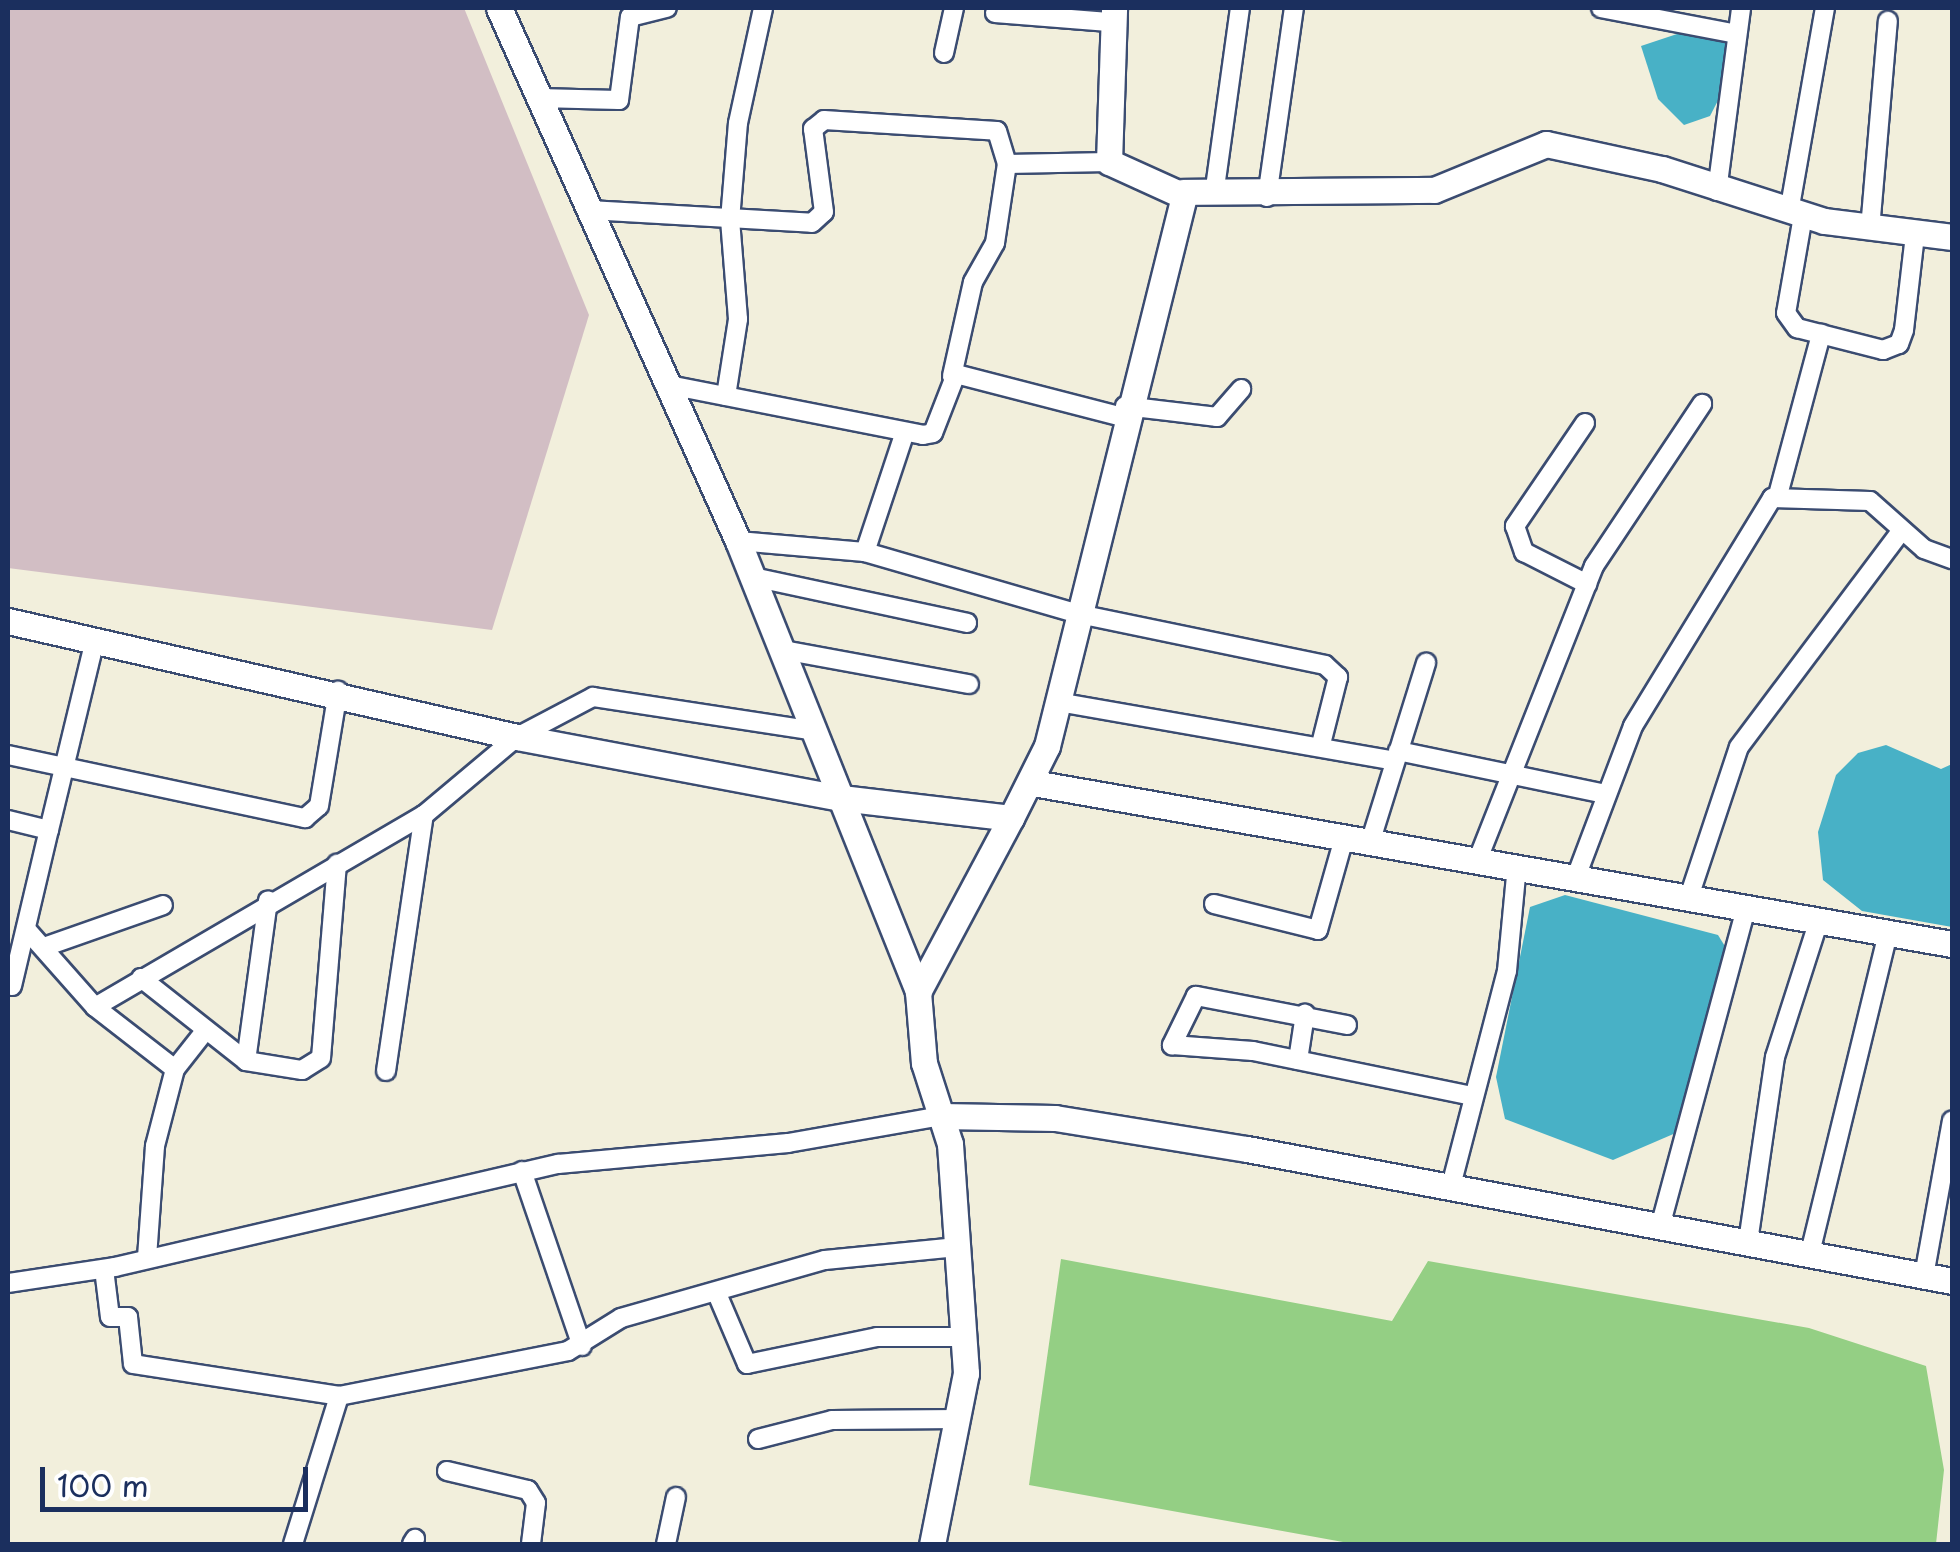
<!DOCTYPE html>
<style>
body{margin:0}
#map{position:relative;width:1960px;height:1552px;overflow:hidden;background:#f2efdc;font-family:"Playpen Sans",sans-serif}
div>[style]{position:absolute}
.industrial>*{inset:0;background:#d2bec4}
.green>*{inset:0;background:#94cf84}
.water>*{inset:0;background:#48b1c6}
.roads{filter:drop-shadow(2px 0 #3b4c71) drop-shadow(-2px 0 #3b4c71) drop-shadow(0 2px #3b4c71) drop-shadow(0 -2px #3b4c71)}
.street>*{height:18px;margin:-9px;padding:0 9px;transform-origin:9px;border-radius:9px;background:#fff}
.secondary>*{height:25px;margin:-12.5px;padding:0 12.5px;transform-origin:12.5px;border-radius:12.5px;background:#fff}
span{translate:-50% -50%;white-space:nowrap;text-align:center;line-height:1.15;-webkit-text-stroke:8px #fff;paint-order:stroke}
.frame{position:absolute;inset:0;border:10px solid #1b2f5e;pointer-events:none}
.scale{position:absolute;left:40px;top:1467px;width:268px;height:45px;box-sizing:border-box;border:5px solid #1b2f5e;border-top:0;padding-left:12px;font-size:30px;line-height:35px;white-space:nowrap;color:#1b2f5e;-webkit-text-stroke:8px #fff;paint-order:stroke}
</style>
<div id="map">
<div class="industrial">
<div style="clip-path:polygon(8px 8px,464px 8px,589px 315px,492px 630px,8px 568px)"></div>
</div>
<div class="green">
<div style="clip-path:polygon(1061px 1259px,1392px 1321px,1428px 1261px,1809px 1328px,1926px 1366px,1944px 1470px,1936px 1544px,1354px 1544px,1029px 1485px)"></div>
</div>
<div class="water">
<div style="clip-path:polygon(1704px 25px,1730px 47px,1726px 85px,1710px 116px,1684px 125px,1658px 99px,1641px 46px)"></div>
<div style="clip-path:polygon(1886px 745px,1941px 769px,1952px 764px,1952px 927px,1862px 911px,1823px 880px,1818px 832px,1836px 775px,1858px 753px)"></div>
<div style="clip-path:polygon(1565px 895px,1718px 935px,1726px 948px,1685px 1129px,1613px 1160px,1505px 1119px,1496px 1077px,1530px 907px)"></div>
</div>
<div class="roads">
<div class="street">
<div style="left:1601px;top:8px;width:138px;rotate:10.8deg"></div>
<div style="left:995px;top:13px;width:114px;rotate:4.5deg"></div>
<div style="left:944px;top:53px;width:46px;rotate:-77.5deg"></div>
<div style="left:538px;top:98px;width:81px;rotate:1.4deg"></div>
<div style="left:619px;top:100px;width:84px;rotate:-82.5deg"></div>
<div style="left:630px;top:17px;width:38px;rotate:-14deg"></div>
<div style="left:1717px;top:191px;width:185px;rotate:-82.5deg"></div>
<div style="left:1214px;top:195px;width:189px;rotate:-82.1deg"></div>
<div style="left:1267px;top:197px;width:191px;rotate:-81.9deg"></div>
<div style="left:589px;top:210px;width:223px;rotate:3.3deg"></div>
<div style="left:812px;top:223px;width:16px;rotate:-43deg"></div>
<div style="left:824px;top:212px;width:84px;rotate:-97.5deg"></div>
<div style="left:813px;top:129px;width:14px;rotate:-39deg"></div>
<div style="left:824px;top:120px;width:173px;rotate:3.6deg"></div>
<div style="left:997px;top:131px;width:34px;rotate:73deg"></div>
<div style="left:1007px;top:164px;width:102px;rotate:-1.1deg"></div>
<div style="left:1789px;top:212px;width:207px;rotate:-80deg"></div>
<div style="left:1803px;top:216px;width:98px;rotate:99.9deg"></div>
<div style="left:1786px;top:313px;width:19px;rotate:54deg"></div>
<div style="left:1797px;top:328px;width:89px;rotate:14.3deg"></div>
<div style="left:1883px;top:350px;width:17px;rotate:-21deg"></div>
<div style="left:1899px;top:344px;width:15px;rotate:-70deg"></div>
<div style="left:1904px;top:330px;width:96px;rotate:-83.4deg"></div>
<div style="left:1870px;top:229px;width:209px;rotate:-85.1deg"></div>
<div style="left:952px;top:376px;width:96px;rotate:-77.4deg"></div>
<div style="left:973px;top:282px;width:45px;rotate:-60.6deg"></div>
<div style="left:995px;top:243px;width:80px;rotate:-81.4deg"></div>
<div style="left:664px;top:384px;width:264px;rotate:11.1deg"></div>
<div style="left:923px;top:435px;width:10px;rotate:-11deg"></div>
<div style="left:933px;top:433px;width:63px;rotate:-68.7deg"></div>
<div style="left:956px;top:374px;width:171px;rotate:14.5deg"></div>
<div style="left:726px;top:396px;width:78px;rotate:-81.1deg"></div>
<div style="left:738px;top:319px;width:99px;rotate:-94.6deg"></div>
<div style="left:730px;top:220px;width:97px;rotate:-85.3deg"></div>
<div style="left:738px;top:123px;width:118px;rotate:-77.7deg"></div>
<div style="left:1125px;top:406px;width:93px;rotate:6.8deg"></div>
<div style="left:1217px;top:417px;width:37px;rotate:-49deg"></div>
<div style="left:1585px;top:423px;width:125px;rotate:124.2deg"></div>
<div style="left:1515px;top:526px;width:28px;rotate:71deg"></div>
<div style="left:1524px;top:552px;width:71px;rotate:26.9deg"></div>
<div style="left:1778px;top:495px;width:167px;rotate:-75deg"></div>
<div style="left:738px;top:541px;width:127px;rotate:5deg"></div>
<div style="left:865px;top:552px;width:223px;rotate:16.2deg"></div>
<div style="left:1079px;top:614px;width:251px;rotate:11.7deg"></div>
<div style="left:1325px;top:665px;width:18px;rotate:43deg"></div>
<div style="left:1338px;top:677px;width:69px;rotate:104.2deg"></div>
<div style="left:865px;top:552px;width:126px;rotate:-71.6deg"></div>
<div style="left:753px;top:577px;width:219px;rotate:12.1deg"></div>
<div style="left:783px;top:650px;width:189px;rotate:10.4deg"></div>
<div style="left:1058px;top:702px;width:342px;rotate:9.9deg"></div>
<div style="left:1398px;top:751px;width:212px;rotate:11.7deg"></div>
<div style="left:8px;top:755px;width:304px;rotate:12deg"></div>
<div style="left:305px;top:818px;width:18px;rotate:-41deg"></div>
<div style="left:319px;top:806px;width:117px;rotate:-80.6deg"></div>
<div style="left:8px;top:820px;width:42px;rotate:13.7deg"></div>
<div style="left:49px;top:830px;width:195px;rotate:-76.4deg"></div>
<div style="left:1370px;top:843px;width:189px;rotate:-72.7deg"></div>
<div style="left:1478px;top:859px;width:315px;rotate:-68.4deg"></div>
<div style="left:1594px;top:566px;width:195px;rotate:-56.3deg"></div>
<div style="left:1576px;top:877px;width:161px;rotate:-69.3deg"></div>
<div style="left:1633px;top:726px;width:267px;rotate:-58.6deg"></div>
<div style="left:1772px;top:498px;width:98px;rotate:1.8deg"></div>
<div style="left:1870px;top:501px;width:72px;rotate:41.6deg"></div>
<div style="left:1924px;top:549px;width:30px;rotate:20deg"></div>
<div style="left:1688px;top:900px;width:161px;rotate:-71.6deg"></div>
<div style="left:1739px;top:747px;width:271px;rotate:-53.1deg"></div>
<div style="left:1214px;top:904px;width:107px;rotate:14deg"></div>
<div style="left:1318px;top:930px;width:96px;rotate:-74.2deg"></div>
<div style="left:26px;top:929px;width:104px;rotate:48.5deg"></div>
<div style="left:95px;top:1007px;width:101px;rotate:37.8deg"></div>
<div style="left:175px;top:1069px;width:80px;rotate:104.6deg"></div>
<div style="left:155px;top:1146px;width:112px;rotate:94.1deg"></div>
<div style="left:44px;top:947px;width:126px;rotate:-19.4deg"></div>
<div style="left:141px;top:978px;width:134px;rotate:38.3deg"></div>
<div style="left:246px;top:1061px;width:162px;rotate:-82.2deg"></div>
<div style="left:12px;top:986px;width:160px;rotate:-76.7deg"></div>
<div style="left:95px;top:1007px;width:381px;rotate:-30.3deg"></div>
<div style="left:424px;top:815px;width:121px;rotate:-40deg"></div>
<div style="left:517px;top:737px;width:86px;rotate:-27.8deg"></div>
<div style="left:593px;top:697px;width:225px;rotate:8.7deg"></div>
<div style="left:1347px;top:1025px;width:154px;rotate:-169.1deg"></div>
<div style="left:1196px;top:996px;width:55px;rotate:116.1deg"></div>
<div style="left:1172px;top:1045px;width:81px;rotate:4.2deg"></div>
<div style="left:1253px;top:1051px;width:225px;rotate:11.6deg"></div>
<div style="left:1298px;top:1060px;width:47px;rotate:-81.3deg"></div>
<div style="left:246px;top:1061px;width:57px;rotate:9.1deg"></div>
<div style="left:302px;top:1070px;width:22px;rotate:-32deg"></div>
<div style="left:321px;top:1058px;width:195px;rotate:-85.3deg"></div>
<div style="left:175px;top:1069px;width:48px;rotate:-51.7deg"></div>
<div style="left:386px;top:1071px;width:259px;rotate:-81.6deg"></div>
<div style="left:522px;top:1171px;width:185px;rotate:71.1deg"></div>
<div style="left:1452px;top:1182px;width:218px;rotate:-75.4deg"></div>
<div style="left:1507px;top:971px;width:106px;rotate:-84.6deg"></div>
<div style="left:1660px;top:1227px;width:326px;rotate:-74.9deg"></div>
<div style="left:1748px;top:1242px;width:187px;rotate:-81.7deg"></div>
<div style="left:1775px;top:1057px;width:141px;rotate:-72.2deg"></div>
<div style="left:1810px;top:1253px;width:328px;rotate:-76.3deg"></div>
<div style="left:104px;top:1269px;width:48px;rotate:82.9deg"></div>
<div style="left:110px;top:1317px;width:18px"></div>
<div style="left:128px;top:1317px;width:47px;rotate:83.9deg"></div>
<div style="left:133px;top:1364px;width:208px;rotate:8.8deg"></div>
<div style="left:1924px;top:1276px;width:158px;rotate:-79.8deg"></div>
<div style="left:8px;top:1283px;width:108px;rotate:-8.5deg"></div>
<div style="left:115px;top:1267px;width:455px;rotate:-13.1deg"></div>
<div style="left:558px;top:1164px;width:231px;rotate:-5.2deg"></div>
<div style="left:788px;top:1143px;width:155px;rotate:-10deg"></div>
<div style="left:718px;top:1296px;width:74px;rotate:66.9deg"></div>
<div style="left:747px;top:1364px;width:133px;rotate:-11.7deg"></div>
<div style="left:877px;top:1337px;width:86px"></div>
<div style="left:758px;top:1439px;width:76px;rotate:-14.4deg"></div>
<div style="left:832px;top:1420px;width:128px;rotate:-0.4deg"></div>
<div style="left:447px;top:1471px;width:83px;rotate:13.2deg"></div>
<div style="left:528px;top:1490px;width:15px;rotate:58deg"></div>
<div style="left:536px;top:1503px;width:41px;rotate:97deg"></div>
<div style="left:293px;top:1544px;width:155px;rotate:-72.7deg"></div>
<div style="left:339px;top:1396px;width:233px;rotate:-11.1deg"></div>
<div style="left:568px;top:1351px;width:62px;rotate:-31.9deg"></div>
<div style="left:621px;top:1318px;width:212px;rotate:-15.9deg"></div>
<div style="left:825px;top:1260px;width:133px;rotate:-5.6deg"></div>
<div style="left:412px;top:1544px;width:6px;rotate:-59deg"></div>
<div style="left:666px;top:1544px;width:48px;rotate:-78deg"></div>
</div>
<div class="secondary">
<div style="left:499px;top:8px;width:584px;rotate:65.85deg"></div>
<div style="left:738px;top:541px;width:486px;rotate:68.2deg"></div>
<div style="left:918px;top:992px;width:71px;rotate:85.2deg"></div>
<div style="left:924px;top:1063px;width:85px;rotate:72.2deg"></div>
<div style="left:950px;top:1144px;width:230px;rotate:86deg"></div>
<div style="left:966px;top:1373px;width:174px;rotate:101.2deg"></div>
<div style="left:1183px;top:192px;width:251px;rotate:-0.5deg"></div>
<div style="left:1434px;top:190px;width:121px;rotate:-22.3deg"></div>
<div style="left:1546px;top:144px;width:119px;rotate:12.2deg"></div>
<div style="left:1662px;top:169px;width:170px;rotate:17.8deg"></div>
<div style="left:1824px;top:221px;width:129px;rotate:7.1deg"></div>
<div style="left:8px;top:621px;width:522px;rotate:12.84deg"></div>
<div style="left:517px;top:737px;width:330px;rotate:10.7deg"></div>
<div style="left:841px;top:798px;width:171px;rotate:6.7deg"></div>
<div style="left:1011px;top:818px;width:80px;rotate:-63.4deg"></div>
<div style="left:1047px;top:746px;width:567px;rotate:-76.01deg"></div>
<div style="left:1184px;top:196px;width:82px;rotate:-155.6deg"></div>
<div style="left:1109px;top:162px;width:154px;rotate:-88.1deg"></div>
<div style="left:1033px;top:783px;width:933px;rotate:9.94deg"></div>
<div style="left:918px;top:992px;width:197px;rotate:-61.9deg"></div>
<div style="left:941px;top:1116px;width:114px;rotate:1deg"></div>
<div style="left:1055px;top:1118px;width:194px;rotate:9.2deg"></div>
<div style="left:1247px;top:1149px;width:717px;rotate:10.6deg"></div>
</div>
</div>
<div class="frame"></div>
<div class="scale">100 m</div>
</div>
